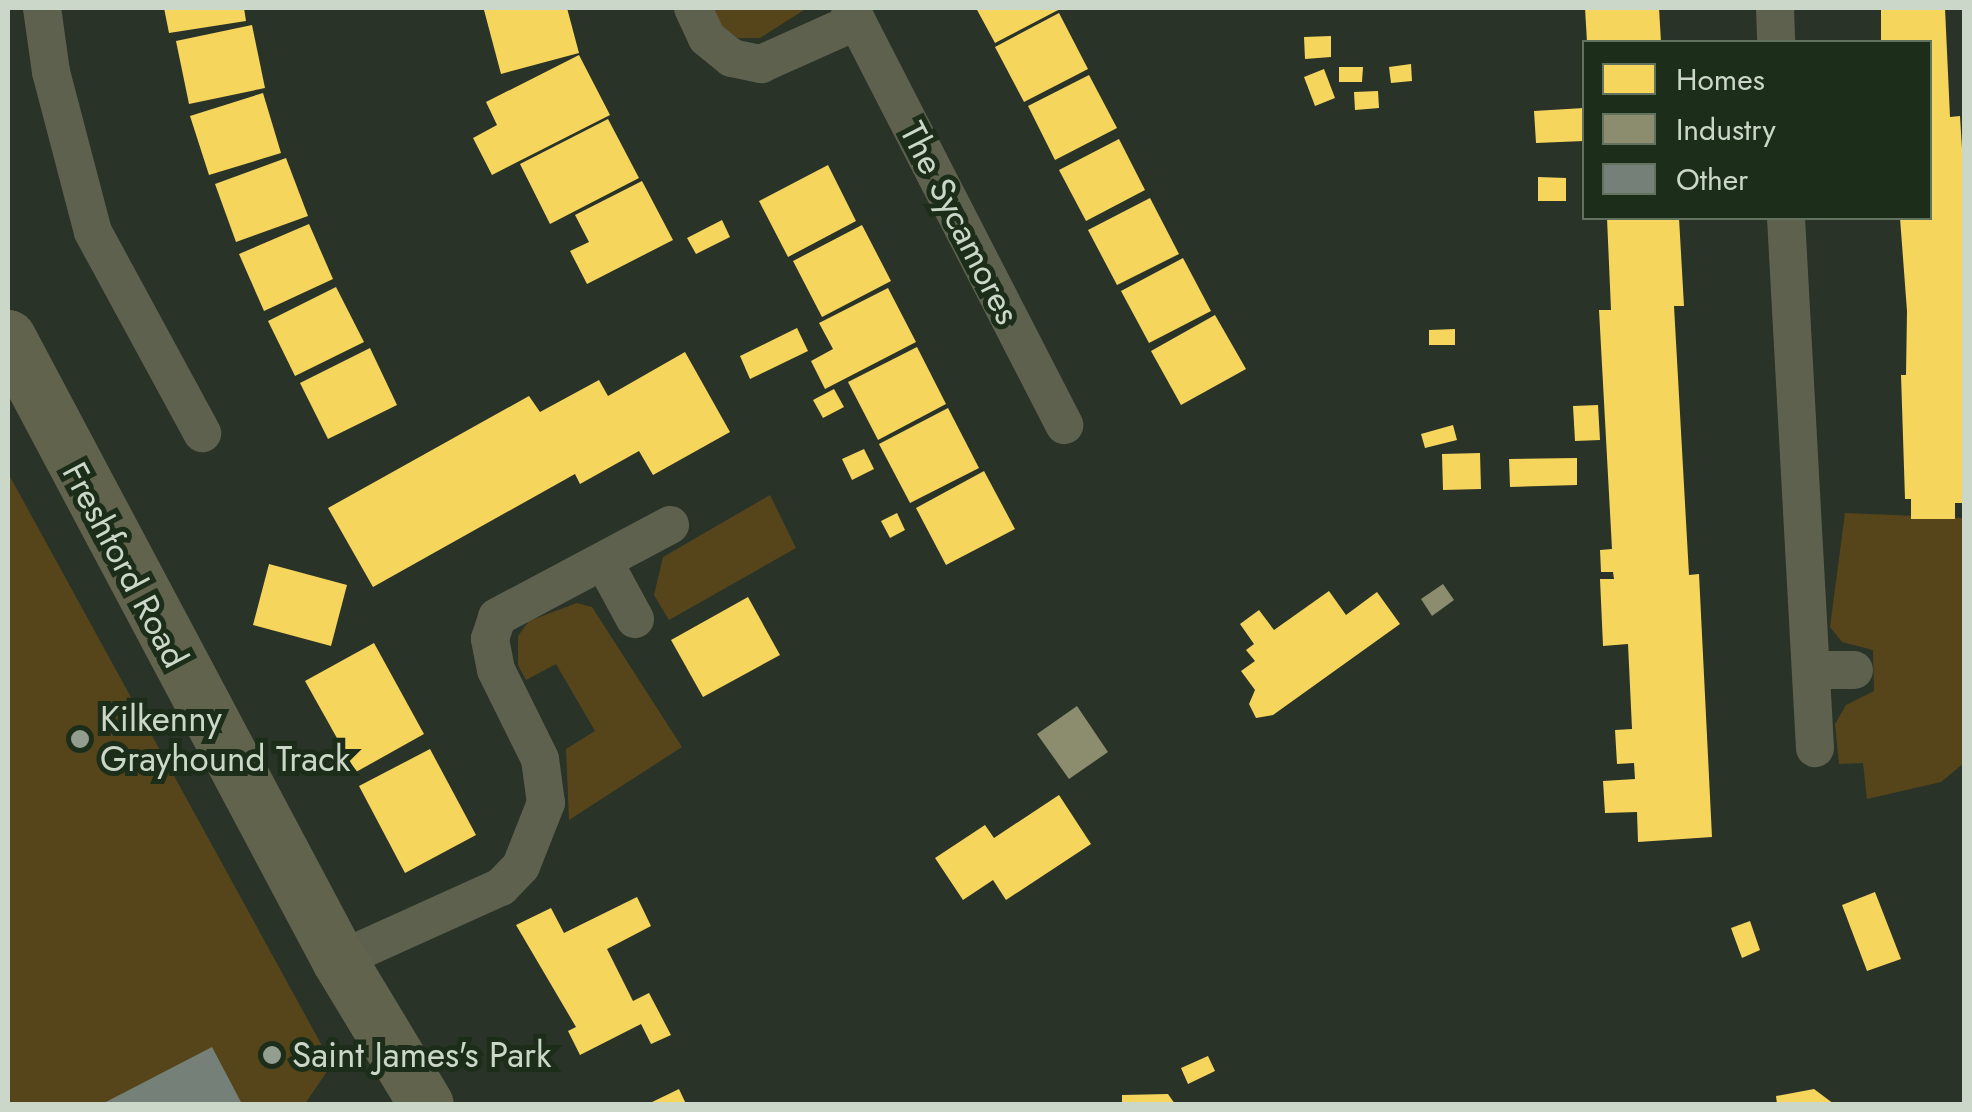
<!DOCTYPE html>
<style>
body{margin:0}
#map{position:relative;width:1972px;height:1112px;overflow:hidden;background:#2a3328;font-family:Jost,sans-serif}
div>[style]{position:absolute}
.green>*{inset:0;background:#56451b}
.homes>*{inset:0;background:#f6d55c}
.industry>*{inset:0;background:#8c8c6e}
.building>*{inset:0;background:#758078}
.street>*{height:38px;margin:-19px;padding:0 19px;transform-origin:19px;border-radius:19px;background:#5f614f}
.secondary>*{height:55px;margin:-27.5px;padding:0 27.5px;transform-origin:27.5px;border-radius:27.5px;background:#61634d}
.dots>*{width:28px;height:28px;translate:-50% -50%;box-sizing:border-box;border:5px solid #1c2e19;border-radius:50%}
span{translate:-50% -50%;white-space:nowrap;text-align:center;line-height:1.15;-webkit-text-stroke:10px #1c2e19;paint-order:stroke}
.street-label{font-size:35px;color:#cbd7c9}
.poi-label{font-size:35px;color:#cbd7c9}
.left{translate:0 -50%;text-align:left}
.frame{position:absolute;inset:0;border:10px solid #cbd7c9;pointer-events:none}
.legend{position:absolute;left:1582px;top:40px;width:350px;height:180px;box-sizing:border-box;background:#1c2e19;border:2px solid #62725f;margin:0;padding:12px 18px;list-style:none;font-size:30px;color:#cbd7c9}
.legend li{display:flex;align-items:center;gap:20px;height:50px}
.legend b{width:50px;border:2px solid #62725f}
</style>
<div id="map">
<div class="green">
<div style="clip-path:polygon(714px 8px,807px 8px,760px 38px,738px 38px,720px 25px)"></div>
<div style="clip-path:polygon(8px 473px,332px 1064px,305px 1104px,8px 1104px)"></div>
<div style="clip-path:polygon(770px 495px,796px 548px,669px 620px,654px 595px,663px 557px)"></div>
<div style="clip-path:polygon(1845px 513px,1964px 518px,1964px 763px,1941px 782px,1867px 799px,1863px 763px,1839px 764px,1835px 724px,1846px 705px,1874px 691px,1873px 650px,1842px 642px,1830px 627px)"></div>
<div style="clip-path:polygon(577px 603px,592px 607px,682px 747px,569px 820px,566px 749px,595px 731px,556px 664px,526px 680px,518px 665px,518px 636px,529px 621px)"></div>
</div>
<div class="homes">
<div style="clip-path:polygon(164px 8px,244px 8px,246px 21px,169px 33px)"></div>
<div style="clip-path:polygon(567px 8px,579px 53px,501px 74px,484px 10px)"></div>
<div style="clip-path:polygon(976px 8px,1062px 8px,995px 43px)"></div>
<div style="clip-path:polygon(1585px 8px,1659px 8px,1661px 42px,1587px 42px)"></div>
<div style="clip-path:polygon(1881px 8px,1945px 8px,1950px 117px,1960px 116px,1964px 181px,1964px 503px,1955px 503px,1955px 519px,1911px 519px,1911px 499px,1905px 499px,1901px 375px,1906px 375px,1907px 311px,1900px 218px,1930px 218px,1930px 42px,1881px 42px)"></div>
<div style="clip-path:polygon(1059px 13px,1088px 69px,1024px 102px,995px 47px)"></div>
<div style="clip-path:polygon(252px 25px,265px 88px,189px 104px,176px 41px)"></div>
<div style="clip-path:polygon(1331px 36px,1331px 57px,1305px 59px,1304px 37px)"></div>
<div style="clip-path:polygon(579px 55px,610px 115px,492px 175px,473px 138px,497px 125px,486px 102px)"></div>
<div style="clip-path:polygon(1411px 64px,1412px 81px,1391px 83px,1389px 67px)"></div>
<div style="clip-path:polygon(1339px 67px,1363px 67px,1362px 82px,1339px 82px)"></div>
<div style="clip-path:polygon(1324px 69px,1335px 98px,1315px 106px,1304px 77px)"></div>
<div style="clip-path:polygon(1089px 75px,1117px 128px,1055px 160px,1028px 106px)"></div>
<div style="clip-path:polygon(1378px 91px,1379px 108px,1355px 110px,1354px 92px)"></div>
<div style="clip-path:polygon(263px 93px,281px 153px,209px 175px,190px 116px)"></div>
<div style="clip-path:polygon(1584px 108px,1584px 141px,1536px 143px,1534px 111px)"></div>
<div style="clip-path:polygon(608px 119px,639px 178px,550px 224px,520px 164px)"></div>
<div style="clip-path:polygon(1119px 139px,1145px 190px,1086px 221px,1059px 170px)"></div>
<div style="clip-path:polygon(286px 158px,308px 216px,236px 242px,215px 184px)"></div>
<div style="clip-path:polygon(828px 165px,856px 221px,788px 257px,759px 201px)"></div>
<div style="clip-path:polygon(1538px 177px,1566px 178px,1566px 201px,1538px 201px)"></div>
<div style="clip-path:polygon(642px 181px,673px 240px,587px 284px,570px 251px,589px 242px,575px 215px)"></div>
<div style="clip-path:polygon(1150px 198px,1179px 254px,1117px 285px,1088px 230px)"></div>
<div style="clip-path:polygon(1607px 218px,1679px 218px,1684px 306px,1674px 306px,1689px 575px,1699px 574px,1712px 837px,1638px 842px,1637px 812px,1605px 813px,1603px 781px,1635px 779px,1634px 763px,1617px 764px,1615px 730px,1632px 729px,1628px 644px,1603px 646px,1600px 579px,1614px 579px,1613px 572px,1601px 572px,1600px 550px,1612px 549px,1599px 310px,1611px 310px)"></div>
<div style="clip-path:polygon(722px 220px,730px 237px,696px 254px,687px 238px)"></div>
<div style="clip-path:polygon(309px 224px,333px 279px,264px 311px,239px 254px)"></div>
<div style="clip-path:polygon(862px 225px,891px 281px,822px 317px,793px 261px)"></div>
<div style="clip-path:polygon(1183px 258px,1211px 311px,1149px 343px,1121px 291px)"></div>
<div style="clip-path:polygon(336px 287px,364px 342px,295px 376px,268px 321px)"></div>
<div style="clip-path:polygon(888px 288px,916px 342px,825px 389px,811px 361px,833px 349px,819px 323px)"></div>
<div style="clip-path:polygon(1215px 315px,1246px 369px,1181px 405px,1151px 351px)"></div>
<div style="clip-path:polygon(797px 328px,808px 351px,750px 379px,740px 356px)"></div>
<div style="clip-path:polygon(1455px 329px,1455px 345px,1429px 345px,1429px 330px)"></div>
<div style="clip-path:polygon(917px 347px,946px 404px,878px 440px,848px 382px)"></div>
<div style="clip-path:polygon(370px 348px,397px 405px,328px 439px,300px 383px)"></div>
<div style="clip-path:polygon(685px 352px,730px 432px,653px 475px,639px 451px,580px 484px,575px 474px,373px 587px,328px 508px,529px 396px,540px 412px,599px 380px,608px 396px)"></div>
<div style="clip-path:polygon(834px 389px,844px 407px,823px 418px,813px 400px)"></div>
<div style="clip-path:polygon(1598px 405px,1600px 440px,1575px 441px,1573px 406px)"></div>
<div style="clip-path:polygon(948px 408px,979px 468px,910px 503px,879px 444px)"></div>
<div style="clip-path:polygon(1453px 425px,1457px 440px,1425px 448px,1421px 434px)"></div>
<div style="clip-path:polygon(864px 449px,874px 469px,852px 480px,842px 459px)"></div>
<div style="clip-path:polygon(1480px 453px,1481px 489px,1443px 490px,1442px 454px)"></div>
<div style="clip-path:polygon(1577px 458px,1577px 485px,1510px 487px,1509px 459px)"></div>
<div style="clip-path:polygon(984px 471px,1015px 529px,946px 565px,916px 508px)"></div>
<div style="clip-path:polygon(897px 513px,905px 530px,890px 538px,881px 521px)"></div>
<div style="clip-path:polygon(269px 564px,347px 585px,331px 646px,253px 625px)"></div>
<div style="clip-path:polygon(1329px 591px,1346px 615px,1377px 592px,1400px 624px,1273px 715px,1256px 718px,1249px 704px,1255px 690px,1241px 671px,1255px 661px,1246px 650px,1254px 644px,1240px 624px,1259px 610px,1274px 630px)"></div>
<div style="clip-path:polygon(748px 597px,780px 655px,703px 697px,671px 640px)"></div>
<div style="clip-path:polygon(374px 643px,424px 734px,356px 772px,305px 681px)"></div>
<div style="clip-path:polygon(430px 749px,476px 835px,405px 873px,359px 786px)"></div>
<div style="clip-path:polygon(1059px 795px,1091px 844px,1006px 900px,993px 880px,963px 900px,935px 858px,985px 825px,994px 838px)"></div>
<div style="clip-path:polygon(1875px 892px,1901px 959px,1867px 971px,1842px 905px)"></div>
<div style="clip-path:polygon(637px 897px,651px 926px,607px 949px,633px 1001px,649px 993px,671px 1035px,651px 1044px,641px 1024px,580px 1055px,568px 1031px,576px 1027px,516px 925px,551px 908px,564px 933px)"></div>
<div style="clip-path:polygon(1750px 921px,1760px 950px,1742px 958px,1731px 928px)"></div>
<div style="clip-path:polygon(1208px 1056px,1215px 1071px,1188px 1084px,1181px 1068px)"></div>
<div style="clip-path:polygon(679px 1089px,686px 1104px,648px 1104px)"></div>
<div style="clip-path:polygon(1814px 1089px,1834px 1104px,1777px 1104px,1776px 1096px)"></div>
<div style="clip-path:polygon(1168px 1094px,1175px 1104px,1122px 1104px,1122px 1095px)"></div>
</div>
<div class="industry">
<div style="clip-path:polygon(1443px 584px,1454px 600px,1432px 616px,1421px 599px)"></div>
<div style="clip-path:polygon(1077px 706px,1108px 752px,1069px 779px,1037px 734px)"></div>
</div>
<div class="building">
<div style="clip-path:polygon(212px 1047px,242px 1104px,102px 1104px)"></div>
</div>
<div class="street">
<div style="left:42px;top:8px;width:65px;rotate:82deg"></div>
<div style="left:51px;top:72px;width:165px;rotate:75.3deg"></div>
<div style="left:93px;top:232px;width:229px;rotate:61.5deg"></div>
<div style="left:693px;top:8px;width:33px;rotate:65deg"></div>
<div style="left:707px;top:38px;width:32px;rotate:39deg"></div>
<div style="left:732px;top:58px;width:30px;rotate:12deg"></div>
<div style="left:761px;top:64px;width:105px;rotate:-24.1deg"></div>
<div style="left:850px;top:8px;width:469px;rotate:62.8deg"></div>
<div style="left:1775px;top:8px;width:34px;rotate:88deg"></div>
<div style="left:1786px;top:218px;width:531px;rotate:86.87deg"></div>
<div style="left:604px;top:562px;width:65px;rotate:61.5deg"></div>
<div style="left:1811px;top:670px;width:43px"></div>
<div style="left:339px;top:960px;width:178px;rotate:-24.3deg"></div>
<div style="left:501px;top:887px;width:29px;rotate:-46deg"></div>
<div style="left:521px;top:866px;width:68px;rotate:-68.4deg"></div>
<div style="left:546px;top:803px;width:44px;rotate:-97.8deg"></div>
<div style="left:540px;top:759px;width:99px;rotate:-116.3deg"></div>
<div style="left:496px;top:670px;width:32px;rotate:-101deg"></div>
<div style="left:490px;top:639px;width:23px;rotate:-72deg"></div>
<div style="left:497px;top:617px;width:196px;rotate:-28deg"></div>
</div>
<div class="secondary">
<div style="left:8px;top:337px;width:705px;rotate:62.02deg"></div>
<div style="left:339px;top:960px;width:168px;rotate:58.9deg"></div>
</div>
<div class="dots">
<div style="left:80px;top:739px;background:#939e91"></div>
<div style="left:272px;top:1055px;background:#939e91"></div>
</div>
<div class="street-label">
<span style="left:960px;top:223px;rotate:63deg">The Sycamores</span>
<span style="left:125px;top:565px;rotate:62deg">Freshford Road</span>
</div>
<div class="poi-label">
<span class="left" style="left:100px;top:739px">Kilkenny<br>Grayhound Track</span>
<span class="left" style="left:292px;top:1055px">Saint James's Park</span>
</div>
<div class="frame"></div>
<ul class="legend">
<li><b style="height:28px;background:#f6d55c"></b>Homes</li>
<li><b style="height:28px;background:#8c8c6e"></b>Industry</li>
<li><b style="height:28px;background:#758078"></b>Other</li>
</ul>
</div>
